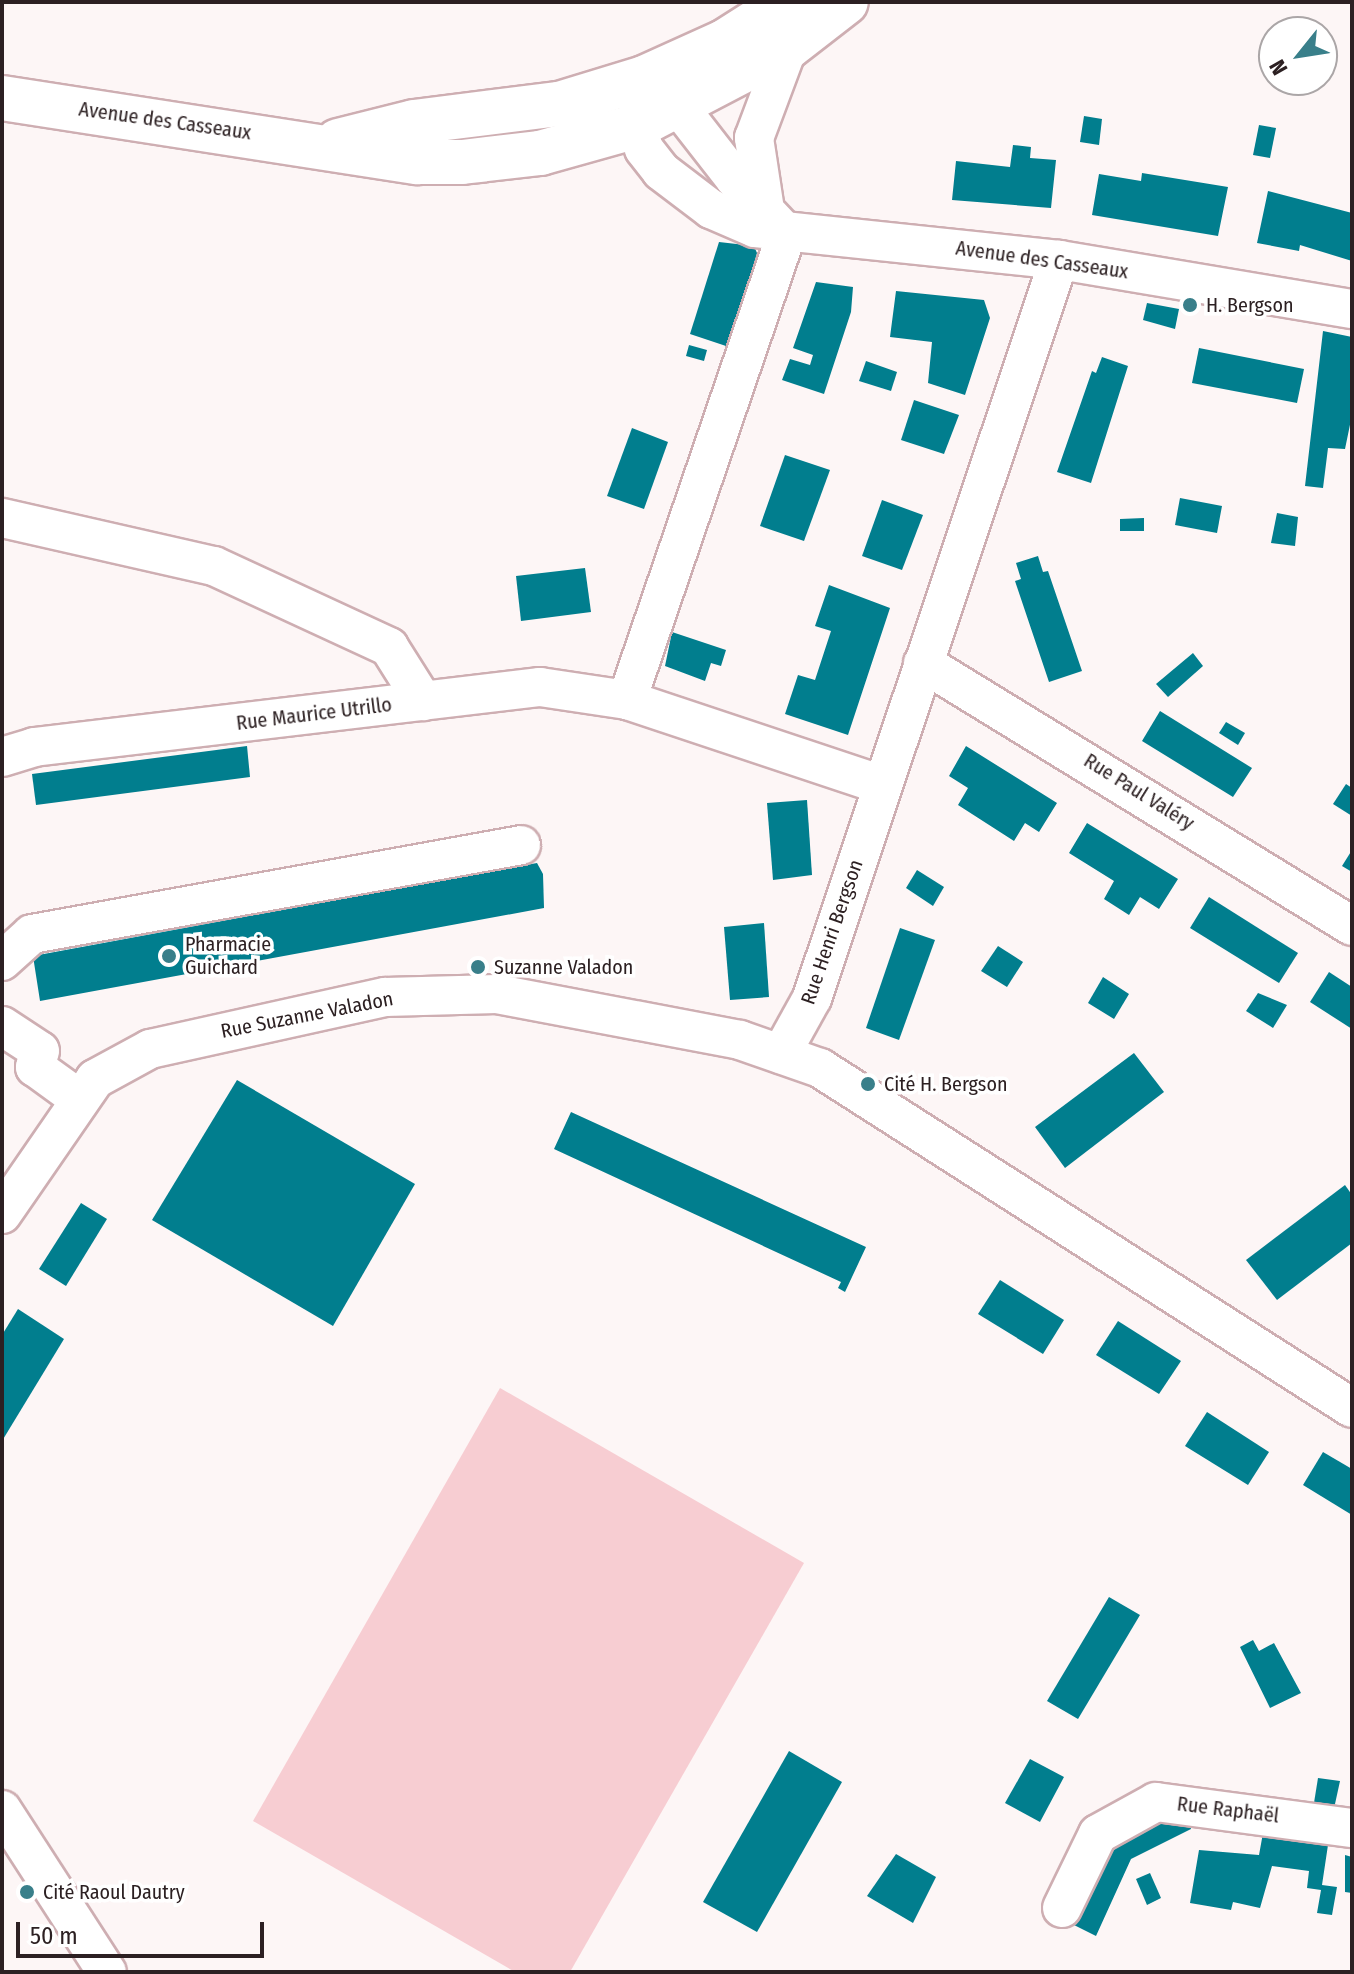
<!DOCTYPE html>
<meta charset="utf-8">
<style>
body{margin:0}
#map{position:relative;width:1354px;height:1974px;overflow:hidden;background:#fdf6f6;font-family:"Fira Sans Condensed",sans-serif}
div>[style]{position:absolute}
.green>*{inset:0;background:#f7cdd2}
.building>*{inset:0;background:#017e8e}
.roads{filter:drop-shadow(2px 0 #ceaeb2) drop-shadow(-2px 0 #ceaeb2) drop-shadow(0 2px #ceaeb2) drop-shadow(0 -2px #ceaeb2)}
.minor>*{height:38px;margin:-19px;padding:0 19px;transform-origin:19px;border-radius:19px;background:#fff}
.major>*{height:44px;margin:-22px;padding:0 22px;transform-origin:22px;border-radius:22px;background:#fff}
.dots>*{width:22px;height:22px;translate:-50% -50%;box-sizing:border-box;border:4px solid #fff;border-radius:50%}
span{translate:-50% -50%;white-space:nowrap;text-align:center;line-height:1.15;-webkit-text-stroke:7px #fff;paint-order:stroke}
.street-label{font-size:20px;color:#2c2022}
.poi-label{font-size:20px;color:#2c2022}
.left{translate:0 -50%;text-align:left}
.frame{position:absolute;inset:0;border:4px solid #2c2022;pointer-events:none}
.north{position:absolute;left:1258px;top:16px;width:80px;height:80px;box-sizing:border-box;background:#fff;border:2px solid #aba6a7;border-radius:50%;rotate:240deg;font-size:22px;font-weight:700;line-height:32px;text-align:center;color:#2c2022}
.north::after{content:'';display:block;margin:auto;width:28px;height:36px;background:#397f8a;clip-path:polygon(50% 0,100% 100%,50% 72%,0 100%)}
.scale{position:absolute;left:16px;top:1922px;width:248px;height:36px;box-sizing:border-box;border:4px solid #2c2022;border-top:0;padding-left:10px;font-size:24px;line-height:28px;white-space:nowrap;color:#2c2022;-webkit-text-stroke:6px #fff;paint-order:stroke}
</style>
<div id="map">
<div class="green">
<div style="clip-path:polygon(500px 1388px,804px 1563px,570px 1972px,515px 1972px,253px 1821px)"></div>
</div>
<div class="building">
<div style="clip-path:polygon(1084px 116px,1102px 119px,1099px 145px,1080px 142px)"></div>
<div style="clip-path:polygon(1259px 125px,1276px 128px,1270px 158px,1253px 155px)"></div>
<div style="clip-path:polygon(1013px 145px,1031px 147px,1030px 158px,1056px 160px,1051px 208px,952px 200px,956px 161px,1010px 167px)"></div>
<div style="clip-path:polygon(1142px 173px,1228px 187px,1218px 236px,1092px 215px,1099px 174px,1141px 181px)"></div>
<div style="clip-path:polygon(1268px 191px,1352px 213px,1352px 261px,1300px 245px,1299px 251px,1257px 243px)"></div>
<div style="clip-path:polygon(719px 242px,754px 246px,757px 253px,729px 347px,690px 334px)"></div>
<div style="clip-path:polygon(816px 282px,853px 287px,851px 312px,824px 394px,782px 380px,790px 359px,810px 365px,813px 355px,793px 348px)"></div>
<div style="clip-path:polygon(896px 291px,984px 300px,990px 318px,965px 395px,928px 383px,932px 342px,890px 337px)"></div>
<div style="clip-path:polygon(1147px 303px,1179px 309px,1175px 329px,1143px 320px)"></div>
<div style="clip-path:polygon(1323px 331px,1352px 337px,1352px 415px,1345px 449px,1328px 448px,1323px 488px,1305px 486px)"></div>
<div style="clip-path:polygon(689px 345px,707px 350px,704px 361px,686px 356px)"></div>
<div style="clip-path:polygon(1199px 348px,1304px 369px,1297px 403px,1192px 383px)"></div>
<div style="clip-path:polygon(1102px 357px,1128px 366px,1091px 483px,1057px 472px,1092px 371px,1096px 373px)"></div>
<div style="clip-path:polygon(866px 361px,897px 372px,891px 391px,859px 381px)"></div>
<div style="clip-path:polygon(914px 400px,959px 415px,944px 454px,901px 440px)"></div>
<div style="clip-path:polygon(632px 428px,668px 442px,644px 509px,607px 496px)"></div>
<div style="clip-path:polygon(785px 455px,830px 470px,804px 541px,760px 526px)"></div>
<div style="clip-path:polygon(1180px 498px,1222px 506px,1217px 533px,1175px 525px)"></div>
<div style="clip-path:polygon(882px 500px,923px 515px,902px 570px,862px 556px)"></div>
<div style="clip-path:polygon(1277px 513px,1298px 517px,1295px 546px,1271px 543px)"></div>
<div style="clip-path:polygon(1144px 518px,1144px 531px,1120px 531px,1120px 519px)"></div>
<div style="clip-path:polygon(1038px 556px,1043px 572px,1048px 571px,1082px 671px,1049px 682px,1015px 581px,1021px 579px,1016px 563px)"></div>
<div style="clip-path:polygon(585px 568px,591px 612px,521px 621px,516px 576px)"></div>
<div style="clip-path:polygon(829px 585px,890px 608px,848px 735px,785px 714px,798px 675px,815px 680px,831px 631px,815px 626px)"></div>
<div style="clip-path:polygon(672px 632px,726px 650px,721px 666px,711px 663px,705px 681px,665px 666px)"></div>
<div style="clip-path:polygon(1193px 653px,1203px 666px,1168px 697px,1156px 684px)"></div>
<div style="clip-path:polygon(1160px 711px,1252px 768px,1233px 797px,1142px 741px)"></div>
<div style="clip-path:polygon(1226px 722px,1245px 733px,1238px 745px,1219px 733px)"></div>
<div style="clip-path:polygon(247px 746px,250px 777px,36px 805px,32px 774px)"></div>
<div style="clip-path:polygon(966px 746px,1057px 803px,1039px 832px,1025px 823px,1014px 841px,958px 805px,968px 788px,949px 776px)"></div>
<div style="clip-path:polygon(1346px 784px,1352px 788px,1352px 816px,1333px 804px)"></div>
<div style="clip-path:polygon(807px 800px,812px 875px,773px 880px,767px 803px)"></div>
<div style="clip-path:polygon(1087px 823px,1178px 879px,1159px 909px,1140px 897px,1129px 915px,1104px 899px,1114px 881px,1069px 853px)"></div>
<div style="clip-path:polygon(1352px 850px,1352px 872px,1342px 866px)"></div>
<div style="clip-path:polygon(537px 863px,543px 874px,544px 908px,40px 1001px,33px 956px)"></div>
<div style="clip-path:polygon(917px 870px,944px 887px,933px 906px,906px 888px)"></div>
<div style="clip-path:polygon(1209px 897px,1298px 953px,1279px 983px,1190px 928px)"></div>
<div style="clip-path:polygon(764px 923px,769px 997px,730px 1000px,724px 927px)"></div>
<div style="clip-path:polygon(900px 928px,935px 940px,899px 1040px,866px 1028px)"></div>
<div style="clip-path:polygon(998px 946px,1023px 962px,1007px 987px,981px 971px)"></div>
<div style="clip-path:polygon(1329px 972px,1352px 987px,1352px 1029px,1310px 1002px)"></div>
<div style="clip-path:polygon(1103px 977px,1129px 994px,1114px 1019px,1088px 1003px)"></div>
<div style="clip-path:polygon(1258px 993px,1287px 1005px,1273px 1028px,1246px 1011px)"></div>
<div style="clip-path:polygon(1134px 1053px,1164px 1092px,1065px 1168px,1035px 1127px)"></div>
<div style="clip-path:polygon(237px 1080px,415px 1184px,333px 1326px,152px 1220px)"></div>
<div style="clip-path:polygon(571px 1112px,866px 1247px,845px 1292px,838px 1288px,841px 1282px,554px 1149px)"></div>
<div style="clip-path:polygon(1345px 1185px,1352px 1195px,1352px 1243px,1277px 1300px,1246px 1260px)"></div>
<div style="clip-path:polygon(81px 1203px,107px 1219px,66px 1286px,39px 1269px)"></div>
<div style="clip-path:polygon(1000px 1280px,1064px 1320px,1043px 1354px,978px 1314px)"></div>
<div style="clip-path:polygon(18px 1309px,64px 1339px,2px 1441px,2px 1335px)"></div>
<div style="clip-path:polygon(1118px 1321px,1181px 1361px,1159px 1394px,1096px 1355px)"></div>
<div style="clip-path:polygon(1207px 1412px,1269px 1452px,1248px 1485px,1185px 1446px)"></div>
<div style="clip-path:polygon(1323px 1452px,1352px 1469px,1352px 1515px,1303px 1485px)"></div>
<div style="clip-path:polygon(1109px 1597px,1140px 1615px,1078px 1719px,1047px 1701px)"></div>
<div style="clip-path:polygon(1253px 1640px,1259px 1651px,1274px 1643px,1301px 1693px,1270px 1708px,1240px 1647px)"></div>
<div style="clip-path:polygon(789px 1751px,842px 1782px,757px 1932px,703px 1902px)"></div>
<div style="clip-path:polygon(1030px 1759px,1064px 1777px,1040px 1822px,1005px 1803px)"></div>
<div style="clip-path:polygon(1318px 1778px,1340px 1781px,1333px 1813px,1313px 1809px)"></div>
<div style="clip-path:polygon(1159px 1817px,1189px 1820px,1191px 1829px,1131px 1859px,1096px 1936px,1074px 1925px,1108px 1850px)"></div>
<div style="clip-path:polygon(1263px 1833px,1328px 1845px,1322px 1885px,1337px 1887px,1332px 1915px,1317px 1913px,1321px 1890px,1307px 1888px,1309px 1871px,1272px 1866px,1260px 1908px,1233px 1902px,1231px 1910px,1190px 1903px,1199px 1850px,1259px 1855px)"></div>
<div style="clip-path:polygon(896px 1854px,936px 1877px,913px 1923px,867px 1896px)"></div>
<div style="clip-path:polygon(1345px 1855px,1352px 1857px,1352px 1893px,1345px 1892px)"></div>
<div style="clip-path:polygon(1150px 1873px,1161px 1898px,1147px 1905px,1136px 1879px)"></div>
</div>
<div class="roads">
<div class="minor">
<div style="left:656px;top:87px;width:30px;rotate:41deg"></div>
<div style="left:679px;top:107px;width:91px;rotate:52.1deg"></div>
<div style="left:735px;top:179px;width:76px;rotate:46.6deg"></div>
<div style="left:641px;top:99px;width:27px;rotate:98deg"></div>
<div style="left:637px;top:126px;width:24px;rotate:73deg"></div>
<div style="left:644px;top:149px;width:28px;rotate:52deg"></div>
<div style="left:661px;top:171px;width:63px;rotate:37.2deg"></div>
<div style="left:711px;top:209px;width:48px;rotate:23.4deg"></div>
<div style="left:755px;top:228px;width:306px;rotate:6deg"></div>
<div style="left:1059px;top:260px;width:297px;rotate:9.5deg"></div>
<div style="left:765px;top:210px;width:73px;rotate:-98.7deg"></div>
<div style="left:754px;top:138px;width:97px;rotate:-69.5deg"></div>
<div style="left:2px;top:518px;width:217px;rotate:12.8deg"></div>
<div style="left:214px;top:566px;width:193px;rotate:24.8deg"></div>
<div style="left:389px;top:647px;width:64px;rotate:57.8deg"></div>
<div style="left:923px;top:663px;width:503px;rotate:31.51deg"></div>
<div style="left:627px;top:700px;width:493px;rotate:-71.1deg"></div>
<div style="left:2px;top:757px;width:34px;rotate:-17deg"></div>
<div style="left:34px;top:747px;width:510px;rotate:-6.76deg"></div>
<div style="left:540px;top:687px;width:88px;rotate:8.5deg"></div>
<div style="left:627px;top:700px;width:269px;rotate:18.4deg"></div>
<div style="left:2px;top:961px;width:40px;rotate:-42deg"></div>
<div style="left:32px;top:934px;width:497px;rotate:-10.3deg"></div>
<div style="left:2px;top:1026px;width:45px;rotate:33.3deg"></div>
<div style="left:40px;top:1051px;width:17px;rotate:107deg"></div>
<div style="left:35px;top:1067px;width:54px;rotate:36deg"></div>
<div style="left:781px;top:1054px;width:64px;rotate:-61deg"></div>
<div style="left:812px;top:998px;width:778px;rotate:-71.5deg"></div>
<div style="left:2px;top:1214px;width:164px;rotate:-55.4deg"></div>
<div style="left:95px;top:1079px;width:63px;rotate:-28.6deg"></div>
<div style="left:150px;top:1049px;width:241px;rotate:-12.5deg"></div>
<div style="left:385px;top:997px;width:112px;rotate:-1.5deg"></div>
<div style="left:497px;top:994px;width:247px;rotate:10.7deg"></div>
<div style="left:740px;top:1040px;width:85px;rotate:19.3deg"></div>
<div style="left:820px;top:1068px;width:631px;rotate:32.58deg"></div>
<div style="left:2px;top:1810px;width:193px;rotate:57.1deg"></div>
<div style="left:1062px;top:1908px;width:82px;rotate:-64.1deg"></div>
<div style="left:1098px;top:1834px;width:66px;rotate:-28.9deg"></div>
<div style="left:1156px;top:1802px;width:198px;rotate:7.6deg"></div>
</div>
<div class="major">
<div style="left:2px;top:98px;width:420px;rotate:8.8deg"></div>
<div style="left:417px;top:162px;width:45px"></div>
<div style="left:462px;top:162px;width:79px;rotate:-6.6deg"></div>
<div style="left:540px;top:153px;width:101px;rotate:-15.6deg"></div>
<div style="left:637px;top:126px;width:170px;rotate:-27.6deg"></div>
<div style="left:788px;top:47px;width:73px;rotate:-37.8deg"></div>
<div style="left:338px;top:141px;width:78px;rotate:-14deg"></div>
<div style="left:414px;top:122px;width:146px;rotate:-7.1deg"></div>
<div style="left:559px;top:104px;width:89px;rotate:-17deg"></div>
<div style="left:644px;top:78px;width:88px;rotate:-24.2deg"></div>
<div style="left:724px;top:42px;width:75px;rotate:-32.4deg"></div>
</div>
</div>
<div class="dots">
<div style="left:1190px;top:305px;background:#397f8a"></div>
<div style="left:169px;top:956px;background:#397f8a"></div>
<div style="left:478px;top:967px;background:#397f8a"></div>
<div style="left:868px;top:1084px;background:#397f8a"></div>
<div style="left:27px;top:1892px;background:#397f8a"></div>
</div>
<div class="street-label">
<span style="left:165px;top:121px;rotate:8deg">Avenue des Casseaux</span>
<span style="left:1042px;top:260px;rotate:8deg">Avenue des Casseaux</span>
<span style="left:314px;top:714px;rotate:-7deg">Rue Maurice Utrillo</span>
<span style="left:1139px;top:792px;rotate:32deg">Rue Paul Valéry</span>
<span style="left:832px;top:932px;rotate:-71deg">Rue Henri Bergson</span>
<span style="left:307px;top:1015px;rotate:-11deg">Rue Suzanne Valadon</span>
<span style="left:1228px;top:1810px;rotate:7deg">Rue Raphaël</span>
</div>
<div class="poi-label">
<span class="left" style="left:1206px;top:305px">H. Bergson</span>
<span class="left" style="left:185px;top:956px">Pharmacie<br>Guichard</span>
<span class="left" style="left:494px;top:967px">Suzanne Valadon</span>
<span class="left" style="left:884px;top:1084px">Cité H. Bergson</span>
<span class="left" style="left:43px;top:1892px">Cité Raoul Dautry</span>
</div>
<div class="frame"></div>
<div class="north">N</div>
<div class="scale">50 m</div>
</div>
